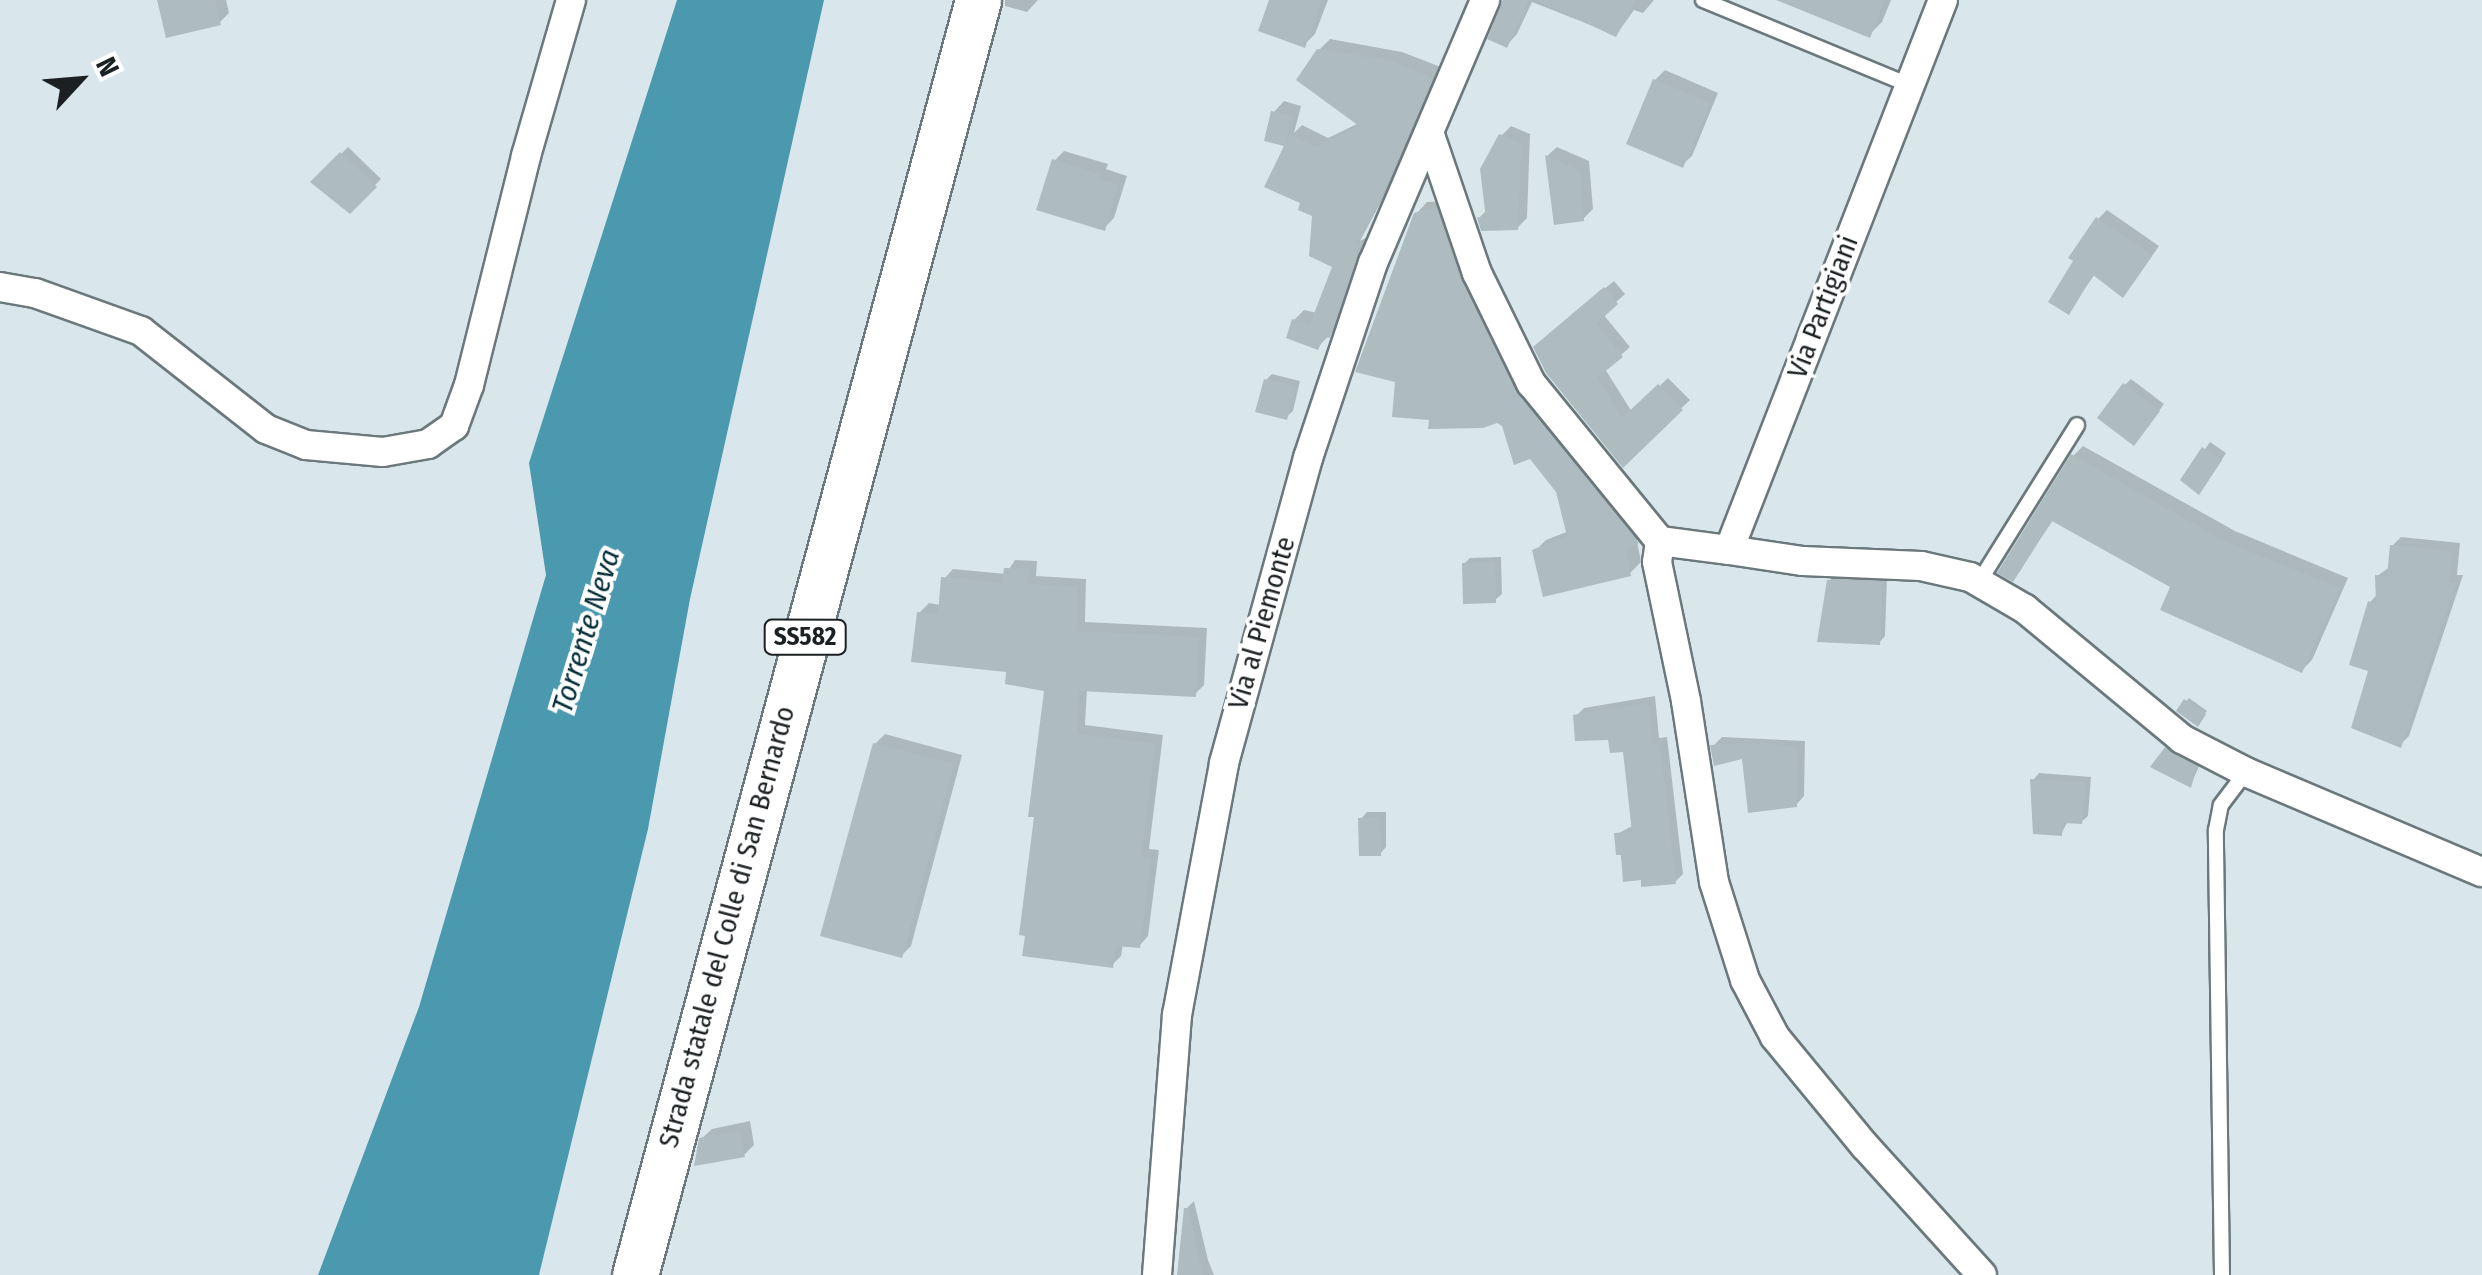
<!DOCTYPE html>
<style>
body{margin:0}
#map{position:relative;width:2482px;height:1275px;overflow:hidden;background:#d9e7ec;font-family:"Fira Sans Condensed",sans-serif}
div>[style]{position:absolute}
.water>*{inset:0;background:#4b99af}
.shadow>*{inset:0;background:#0003}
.building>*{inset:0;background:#aebcc1}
.roads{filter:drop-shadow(2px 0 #6b787c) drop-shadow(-2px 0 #6b787c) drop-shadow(0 2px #6b787c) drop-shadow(0 -2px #6b787c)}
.lane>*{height:14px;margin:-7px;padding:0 7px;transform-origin:7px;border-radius:7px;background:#fff}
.street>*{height:28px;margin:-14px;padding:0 14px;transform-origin:14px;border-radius:14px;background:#fff}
.primary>*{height:45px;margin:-22.5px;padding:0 22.5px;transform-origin:22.5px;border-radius:22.5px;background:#fff}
span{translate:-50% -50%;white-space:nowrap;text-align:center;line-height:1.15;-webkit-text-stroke:8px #fff;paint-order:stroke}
.shield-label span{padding:2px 8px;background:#fff;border:2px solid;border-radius:8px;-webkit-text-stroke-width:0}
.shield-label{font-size:25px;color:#1b2022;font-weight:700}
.street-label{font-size:28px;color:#1b2022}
.water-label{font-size:30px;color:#082f39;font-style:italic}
.north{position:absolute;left:30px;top:30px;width:100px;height:100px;-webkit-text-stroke:8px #fff;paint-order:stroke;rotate:64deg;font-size:28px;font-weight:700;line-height:40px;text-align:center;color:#1b2022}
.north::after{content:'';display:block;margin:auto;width:35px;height:45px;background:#1b2022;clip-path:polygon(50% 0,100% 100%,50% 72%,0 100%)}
</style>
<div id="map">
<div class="water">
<div style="clip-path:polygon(677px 0,824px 0,690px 599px,648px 829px,539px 1275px,318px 1275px,419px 1007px,546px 575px,529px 463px)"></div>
</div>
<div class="shadow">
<div style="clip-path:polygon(159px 0,226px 0,229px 13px,219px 23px)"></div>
<div style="clip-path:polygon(1005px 0,1038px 0,1027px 12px,1005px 6px)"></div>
<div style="clip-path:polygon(1272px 0,1328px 0,1315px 34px,1304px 45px)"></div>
<div style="clip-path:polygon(1506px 0,1654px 0,1643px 13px,1634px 10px,1616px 35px,1532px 2px,1517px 34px,1507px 45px)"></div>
<div style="clip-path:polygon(1780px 0,1891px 0,1882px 22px,1869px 35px)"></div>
<div style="clip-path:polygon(1330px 39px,1402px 52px,1441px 67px,1398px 170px,1360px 241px,1371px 235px,1339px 325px,1318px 347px,1294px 320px,1304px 310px,1317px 313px,1335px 265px,1315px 215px,1303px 202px,1287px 144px,1267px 139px,1274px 112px,1284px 101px,1301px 106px,1294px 133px,1302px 125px,1328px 138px,1359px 123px,1319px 50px)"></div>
<div style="clip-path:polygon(1665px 70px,1718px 93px,1692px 156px,1682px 165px,1655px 80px)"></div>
<div style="clip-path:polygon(1511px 126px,1530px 134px,1527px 218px,1517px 228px,1479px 218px,1487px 210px,1501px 136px)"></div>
<div style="clip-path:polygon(348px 147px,381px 179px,350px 211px,314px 182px)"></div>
<div style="clip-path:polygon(1557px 147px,1589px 161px,1593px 209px,1583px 219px,1557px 222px,1547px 156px)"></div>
<div style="clip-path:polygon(1064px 151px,1108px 164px,1106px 169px,1127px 176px,1114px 218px,1104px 228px,1054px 161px)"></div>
<div style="clip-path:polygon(1448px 201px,1526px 380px,1648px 530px,1637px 541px,1641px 562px,1630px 573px,1535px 551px,1546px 540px,1569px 531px,1559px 491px,1504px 424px,1416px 214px,1427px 202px)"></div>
<div style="clip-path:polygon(2107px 210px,2159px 246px,2131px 286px,2095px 274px,2069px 311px,2098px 219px)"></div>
<div style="clip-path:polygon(1614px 281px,1625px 294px,1603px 314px,1630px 347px,1605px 369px,1632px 412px,1668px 378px,1690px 400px,1623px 464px,1544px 338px)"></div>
<div style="clip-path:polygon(1272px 374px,1300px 381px,1293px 411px,1286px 417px,1266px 380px)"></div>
<div style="clip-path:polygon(2131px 379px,2164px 404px,2140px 436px,2125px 385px)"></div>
<div style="clip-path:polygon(2210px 442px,2226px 453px,2205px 485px,2183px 480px)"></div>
<div style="clip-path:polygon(2083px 446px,2235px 531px,2348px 578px,2312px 660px,2302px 670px,2173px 586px,2054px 519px,2012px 578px,2073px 456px)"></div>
<div style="clip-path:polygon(2401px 537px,2460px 543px,2457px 575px,2463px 575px,2409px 736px,2400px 745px,2372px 670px,2370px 602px,2378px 594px,2377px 576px,2390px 567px,2392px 546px)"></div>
<div style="clip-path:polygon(1501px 557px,1502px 594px,1495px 600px,1464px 564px,1470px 558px)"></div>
<div style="clip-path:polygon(1015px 560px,1037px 561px,1036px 576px,1086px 579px,1085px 622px,1207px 628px,1204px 685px,1195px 694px,1087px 689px,1085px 725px,1163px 735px,1149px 849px,1159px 850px,1148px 936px,1139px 946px,1123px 944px,1121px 956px,1112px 965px,1047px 689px,919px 613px,929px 603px,941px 605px,944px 579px,953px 569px,1006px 574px)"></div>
<div style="clip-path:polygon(1836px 574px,1887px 576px,1885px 636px,1879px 643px,1829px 581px)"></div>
<div style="clip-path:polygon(1655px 696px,1659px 738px,1667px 737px,1683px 874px,1675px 882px,1625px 879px,1617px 834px,1634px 825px,1625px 749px,1576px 716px,1584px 708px)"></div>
<div style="clip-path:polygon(2189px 698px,2207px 711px,2197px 724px,2179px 711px)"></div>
<div style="clip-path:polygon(885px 734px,962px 755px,911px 946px,901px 956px,875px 744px)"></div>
<div style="clip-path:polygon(1722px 737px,1805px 741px,1804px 796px,1796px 805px,1744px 756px,1713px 746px)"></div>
<div style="clip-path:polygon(2173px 743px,2202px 760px,2191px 784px,2166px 749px)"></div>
<div style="clip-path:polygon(2039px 773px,2091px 777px,2088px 816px,2081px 822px,2068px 821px,2061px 834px,2033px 780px)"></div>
<div style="clip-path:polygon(1367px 812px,1386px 812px,1386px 847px,1380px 854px,1361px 819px)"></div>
<div style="clip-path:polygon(750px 1121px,754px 1145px,744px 1155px,701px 1139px,712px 1129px)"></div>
<div style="clip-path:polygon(1194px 1201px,1208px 1260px,1214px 1275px,1181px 1275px,1186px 1209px)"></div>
</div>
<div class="building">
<div style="clip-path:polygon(157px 0,215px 0,221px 25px,166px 38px)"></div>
<div style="clip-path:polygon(1269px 0,1322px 0,1305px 48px,1258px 31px)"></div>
<div style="clip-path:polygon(1503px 0,1529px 0,1507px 48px,1487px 39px)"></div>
<div style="clip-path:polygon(1536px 0,1636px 0,1616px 37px)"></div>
<div style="clip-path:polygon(1776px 0,1885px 0,1870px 38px)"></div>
<div style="clip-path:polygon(1317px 49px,1391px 61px,1433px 78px,1388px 183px,1355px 246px,1363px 241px,1330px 338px,1324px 337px,1318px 350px,1286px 338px,1292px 319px,1310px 324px,1332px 267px,1309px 256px,1312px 216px,1298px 210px,1300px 203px,1264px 187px,1284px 146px,1264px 141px,1271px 111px,1292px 116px,1285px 144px,1290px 134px,1316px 147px,1359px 126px,1296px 80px)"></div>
<div style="clip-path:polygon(1653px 79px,1710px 103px,1683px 168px,1626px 144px)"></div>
<div style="clip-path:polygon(1499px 134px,1521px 144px,1518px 230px,1481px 231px,1477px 217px,1486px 219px,1480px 169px)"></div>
<div style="clip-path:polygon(340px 152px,377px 187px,350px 214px,310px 182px)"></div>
<div style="clip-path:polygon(1545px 155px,1580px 171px,1584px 221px,1554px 225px)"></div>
<div style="clip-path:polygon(1052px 159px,1099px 174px,1098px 179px,1118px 185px,1105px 231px,1036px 210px)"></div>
<div style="clip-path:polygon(1427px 209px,1437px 211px,1461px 280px,1516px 391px,1639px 543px,1626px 549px,1631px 576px,1543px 597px,1532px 550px,1567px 536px,1556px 492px,1530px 459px,1514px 465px,1502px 426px,1497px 423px,1483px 428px,1428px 429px,1429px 420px,1392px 417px,1395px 382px,1355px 372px,1414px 213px)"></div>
<div style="clip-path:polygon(2096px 217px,2152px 256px,2123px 298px,2093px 275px,2069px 315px,2048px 302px,2073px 261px,2068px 258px)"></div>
<div style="clip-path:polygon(1604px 287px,1618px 304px,1596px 324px,1623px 357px,1597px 378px,1622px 418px,1658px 384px,1683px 410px,1623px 468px,1546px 373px,1533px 347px)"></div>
<div style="clip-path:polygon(1264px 379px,1296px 387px,1287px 420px,1255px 412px)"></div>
<div style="clip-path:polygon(2123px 383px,2160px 411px,2134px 446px,2097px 418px)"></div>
<div style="clip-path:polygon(2202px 447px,2222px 460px,2199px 495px,2180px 480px)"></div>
<div style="clip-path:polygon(2071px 454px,2224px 541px,2340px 588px,2302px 673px,2160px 610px,2170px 587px,2052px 521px,2013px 582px,1997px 573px)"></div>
<div style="clip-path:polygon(2390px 545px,2452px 551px,2449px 583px,2456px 583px,2401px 748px,2351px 728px,2368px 671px,2349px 665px,2368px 601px,2376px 604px,2375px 575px,2387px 576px)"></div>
<div style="clip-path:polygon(1495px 562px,1496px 603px,1463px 604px,1462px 563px)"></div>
<div style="clip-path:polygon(1004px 568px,1029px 569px,1028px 584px,1078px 587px,1076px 631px,1199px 637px,1196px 697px,1079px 691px,1077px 734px,1155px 744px,1141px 857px,1151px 859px,1140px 948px,1116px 946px,1113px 968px,1022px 956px,1025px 936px,1019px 935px,1034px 817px,1028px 817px,1044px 691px,1005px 684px,1006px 672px,911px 662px,917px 612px,938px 614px,941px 577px,1002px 583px)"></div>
<div style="clip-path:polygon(1827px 580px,1882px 582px,1880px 645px,1817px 642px)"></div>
<div style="clip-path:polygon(2184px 699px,2206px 714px,2198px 727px,2176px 711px)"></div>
<div style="clip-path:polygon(1648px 703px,1652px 745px,1660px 744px,1676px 884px,1641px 887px,1641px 880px,1623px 882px,1621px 855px,1616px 855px,1614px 833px,1632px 832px,1623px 752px,1610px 753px,1608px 740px,1575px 741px,1573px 715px)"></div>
<div style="clip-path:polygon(873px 743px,954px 764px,902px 958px,820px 936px)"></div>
<div style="clip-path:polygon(1766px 743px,1797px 749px,1797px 807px,1748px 813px,1742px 759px,1714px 766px,1710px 745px)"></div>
<div style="clip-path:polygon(2165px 747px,2197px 766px,2191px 788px,2150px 767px)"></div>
<div style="clip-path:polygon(2030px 779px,2086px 782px,2082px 824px,2063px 823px,2062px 836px,2033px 834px)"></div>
<div style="clip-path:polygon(1380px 817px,1381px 856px,1359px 856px,1358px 818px)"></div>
<div style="clip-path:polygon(740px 1130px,745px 1157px,694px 1166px,699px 1138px)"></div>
<div style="clip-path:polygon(1184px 1208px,1189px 1208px,1202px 1275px,1177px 1275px)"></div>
</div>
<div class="roads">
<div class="lane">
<div style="left:1703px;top:0;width:223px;rotate:22.4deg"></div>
<div style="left:1979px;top:582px;width:185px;rotate:-58deg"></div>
<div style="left:2222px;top:1275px;width:445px;rotate:-90.8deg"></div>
<div style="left:2216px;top:830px;width:25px;rotate:-79deg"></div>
<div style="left:2221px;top:805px;width:41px;rotate:-52.9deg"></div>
</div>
<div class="street">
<div style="left:1430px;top:135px;width:146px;rotate:71.2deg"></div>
<div style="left:1477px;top:273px;width:123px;rotate:63.9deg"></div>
<div style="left:1531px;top:383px;width:204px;rotate:50.8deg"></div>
<div style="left:1660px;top:541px;width:21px;rotate:98deg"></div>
<div style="left:1657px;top:562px;width:142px;rotate:78.2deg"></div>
<div style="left:1686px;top:701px;width:183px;rotate:81.2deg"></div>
<div style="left:1714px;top:882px;width:103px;rotate:72.4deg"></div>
<div style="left:1745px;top:980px;width:64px;rotate:62.2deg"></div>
<div style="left:1775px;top:1037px;width:141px;rotate:50.5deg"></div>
<div style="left:1865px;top:1146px;width:174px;rotate:47.8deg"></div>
<div style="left:0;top:287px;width:36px;rotate:10deg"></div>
<div style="left:35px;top:293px;width:113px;rotate:19.7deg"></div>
<div style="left:141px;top:331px;width:159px;rotate:38.1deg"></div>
<div style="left:266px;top:429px;width:43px;rotate:21.8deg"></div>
<div style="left:306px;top:445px;width:77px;rotate:5.2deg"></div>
<div style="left:383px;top:452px;width:46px;rotate:-10.1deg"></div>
<div style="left:428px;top:444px;width:32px;rotate:-35deg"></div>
<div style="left:454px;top:426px;width:44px;rotate:-69.9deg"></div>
<div style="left:469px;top:385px;width:236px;rotate:-76deg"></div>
<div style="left:526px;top:156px;width:162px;rotate:-73.9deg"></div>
<div style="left:1660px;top:541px;width:70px;rotate:7.4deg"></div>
<div style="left:1729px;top:550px;width:590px;rotate:-68.74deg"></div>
<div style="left:1729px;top:550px;width:75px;rotate:8.5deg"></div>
<div style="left:1803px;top:561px;width:118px;rotate:2.4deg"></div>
<div style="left:1921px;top:566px;width:50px;rotate:12.7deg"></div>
<div style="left:1970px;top:577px;width:64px;rotate:30.2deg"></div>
<div style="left:2025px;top:609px;width:204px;rotate:39.6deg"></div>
<div style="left:2182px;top:739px;width:72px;rotate:27.3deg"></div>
<div style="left:2246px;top:772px;width:256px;rotate:23deg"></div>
<div style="left:1157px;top:1275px;width:261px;rotate:-85.6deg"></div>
<div style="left:1177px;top:1015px;width:256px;rotate:-79.4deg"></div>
<div style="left:1224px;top:763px;width:316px;rotate:-74.6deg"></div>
<div style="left:1308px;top:458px;width:206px;rotate:-71.6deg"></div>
<div style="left:1373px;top:263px;width:286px;rotate:-66.9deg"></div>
</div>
<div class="primary">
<div style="left:635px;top:1275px;width:1320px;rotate:-74.94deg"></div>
</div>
</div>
<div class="shield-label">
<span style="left:805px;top:637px">SS582</span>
</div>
<div class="street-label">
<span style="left:1823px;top:307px;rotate:-69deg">Via Partigiani</span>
<span style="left:1262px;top:623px;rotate:-74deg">Via al Piemonte</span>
<span style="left:727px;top:927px;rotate:-75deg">Strada statale del Colle di San Bernardo</span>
</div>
<div class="water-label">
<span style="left:586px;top:631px;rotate:-73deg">Torrente Neva</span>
</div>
<div class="north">N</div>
</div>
